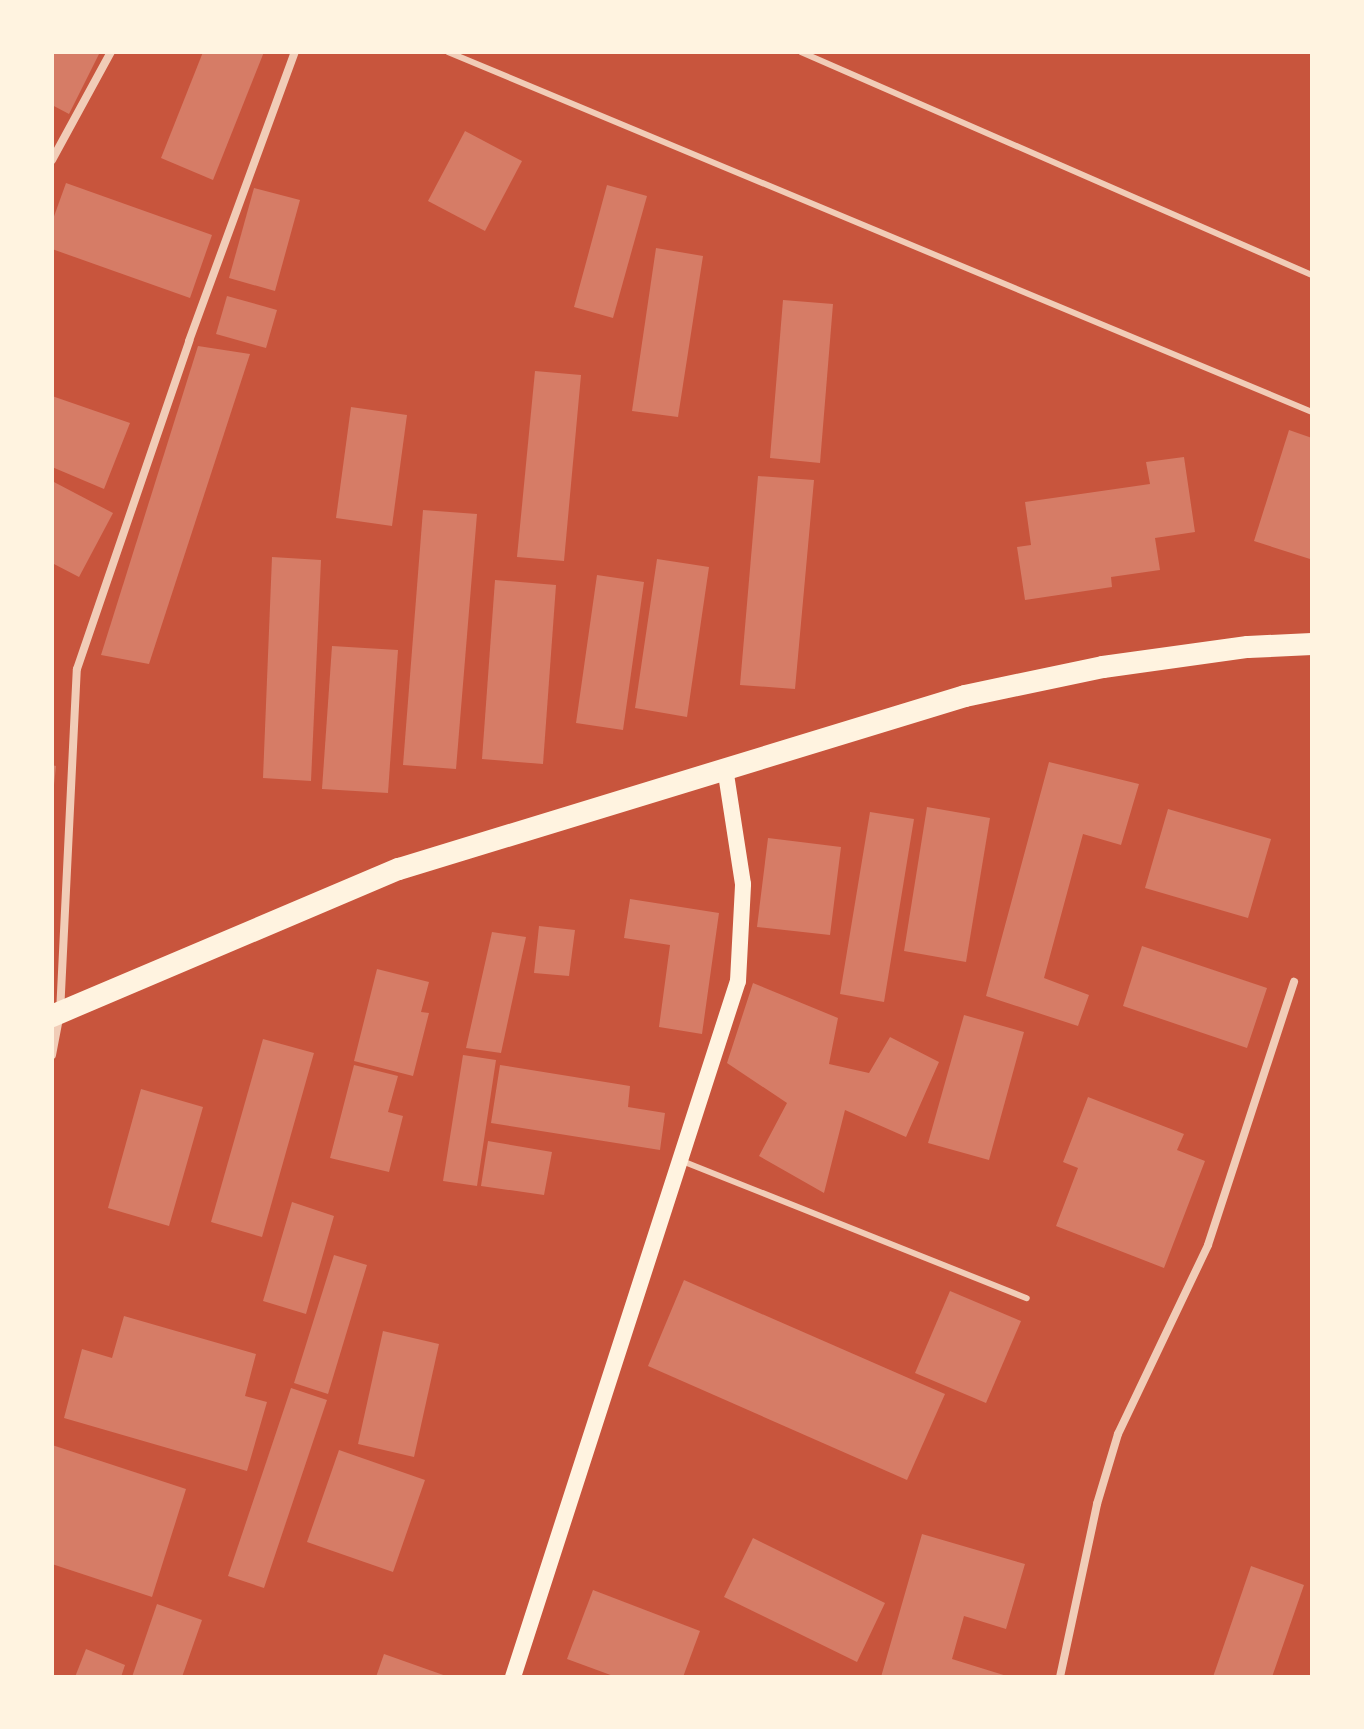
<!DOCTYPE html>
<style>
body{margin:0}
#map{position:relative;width:1364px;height:1729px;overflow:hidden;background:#c8553d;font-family:Mulish,sans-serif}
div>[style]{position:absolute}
.building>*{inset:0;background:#d67c66}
.service>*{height:6px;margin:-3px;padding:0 3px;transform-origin:3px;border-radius:3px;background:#f1ccb7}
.minor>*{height:8px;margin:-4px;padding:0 4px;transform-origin:4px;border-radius:4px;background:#f1ccb7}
.secondary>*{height:16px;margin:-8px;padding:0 8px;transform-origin:8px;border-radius:8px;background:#fff3e0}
.trunk>*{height:22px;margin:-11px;padding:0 11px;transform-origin:11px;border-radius:11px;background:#fff3e0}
span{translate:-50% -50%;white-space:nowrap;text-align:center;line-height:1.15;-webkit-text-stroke:8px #fff3e0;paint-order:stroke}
.frame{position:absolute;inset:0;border:54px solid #fff3e0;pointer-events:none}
</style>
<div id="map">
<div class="building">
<div style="clip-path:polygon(52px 52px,100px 52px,69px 114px,52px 105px)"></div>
<div style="clip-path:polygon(203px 52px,264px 52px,213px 180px,161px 158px)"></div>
<div style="clip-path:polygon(465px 131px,522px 161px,485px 231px,428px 201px)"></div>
<div style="clip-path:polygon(66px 183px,212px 235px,190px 298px,52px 249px,52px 222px)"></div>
<div style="clip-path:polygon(607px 185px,647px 196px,613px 318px,574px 307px)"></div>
<div style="clip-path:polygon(254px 188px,300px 200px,275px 291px,229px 278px)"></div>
<div style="clip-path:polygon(656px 248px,703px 256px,678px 417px,632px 411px)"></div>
<div style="clip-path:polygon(227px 296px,277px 310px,266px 348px,216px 334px)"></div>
<div style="clip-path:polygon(783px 300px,833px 304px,820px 463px,770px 458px)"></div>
<div style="clip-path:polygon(198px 346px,250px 354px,149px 664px,101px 655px)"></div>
<div style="clip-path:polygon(535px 371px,581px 375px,564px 561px,517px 557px)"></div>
<div style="clip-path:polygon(52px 396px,130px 423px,104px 489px,52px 467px)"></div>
<div style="clip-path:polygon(351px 407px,407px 415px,392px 526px,336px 518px)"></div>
<div style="clip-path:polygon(1289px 430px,1312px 438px,1310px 559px,1254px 541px)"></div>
<div style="clip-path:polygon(1184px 457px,1195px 532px,1155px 538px,1160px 570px,1111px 577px,1112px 587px,1025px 600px,1017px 547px,1031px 545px,1025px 502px,1150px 484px,1146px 462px)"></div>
<div style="clip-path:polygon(758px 476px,814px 480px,795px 689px,740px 685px)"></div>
<div style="clip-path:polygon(52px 481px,113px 513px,79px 577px,52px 563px)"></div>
<div style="clip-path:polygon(423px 510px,477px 514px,456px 769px,403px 765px)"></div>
<div style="clip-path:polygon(272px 557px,321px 560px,311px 781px,263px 778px)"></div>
<div style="clip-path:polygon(657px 559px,709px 567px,687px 717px,635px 708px)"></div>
<div style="clip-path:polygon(597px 575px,644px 582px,623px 730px,576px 723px)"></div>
<div style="clip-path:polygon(495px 580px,556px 585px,543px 764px,482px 759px)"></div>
<div style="clip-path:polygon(332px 646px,398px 650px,388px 793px,322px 789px)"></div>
<div style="clip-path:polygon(1049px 762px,1139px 784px,1121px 845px,1083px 834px,1044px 978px,1089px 995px,1078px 1026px,986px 996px)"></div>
<div style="clip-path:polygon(52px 765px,56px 766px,54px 785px,52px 785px)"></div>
<div style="clip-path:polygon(927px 807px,990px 818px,966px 962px,904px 951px)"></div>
<div style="clip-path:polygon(1168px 809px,1271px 839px,1248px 918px,1145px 888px)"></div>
<div style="clip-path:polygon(870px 812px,914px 819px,884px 1002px,840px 994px)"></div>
<div style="clip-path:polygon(768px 838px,841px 847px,830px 935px,757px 927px)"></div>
<div style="clip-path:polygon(630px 899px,719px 913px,702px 1034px,659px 1027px,670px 945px,624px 938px)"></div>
<div style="clip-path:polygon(539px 926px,575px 930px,569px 976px,534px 973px)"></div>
<div style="clip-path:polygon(492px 932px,526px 937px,501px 1053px,466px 1048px)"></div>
<div style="clip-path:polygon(1142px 946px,1267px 988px,1247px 1048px,1123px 1006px)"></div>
<div style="clip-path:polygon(377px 969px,429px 982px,421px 1012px,429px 1013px,413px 1076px,354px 1061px)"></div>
<div style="clip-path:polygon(753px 983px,838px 1018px,829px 1064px,869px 1073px,890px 1037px,939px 1062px,906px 1137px,845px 1110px,824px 1193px,759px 1156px,787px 1103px,727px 1063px)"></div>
<div style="clip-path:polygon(964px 1015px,1024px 1032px,989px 1160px,928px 1143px)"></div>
<div style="clip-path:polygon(263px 1039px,314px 1053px,262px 1237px,211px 1222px)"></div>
<div style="clip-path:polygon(463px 1055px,496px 1060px,477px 1186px,443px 1181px)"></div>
<div style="clip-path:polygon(354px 1065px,398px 1076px,388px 1112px,403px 1116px,389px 1172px,330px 1158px)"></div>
<div style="clip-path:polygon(500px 1065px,630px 1086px,628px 1107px,665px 1113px,660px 1150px,491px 1123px)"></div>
<div style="clip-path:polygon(141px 1089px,203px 1107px,169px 1226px,108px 1208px)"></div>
<div style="clip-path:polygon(1088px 1097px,1184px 1134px,1177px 1150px,1205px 1161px,1164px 1268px,1056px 1226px,1078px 1168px,1063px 1162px)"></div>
<div style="clip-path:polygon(488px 1141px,552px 1152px,544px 1195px,481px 1186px)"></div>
<div style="clip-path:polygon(292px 1202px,334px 1216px,306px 1314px,263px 1301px)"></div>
<div style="clip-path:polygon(334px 1255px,367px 1265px,328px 1394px,294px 1383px)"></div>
<div style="clip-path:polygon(684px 1280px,945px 1394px,907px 1480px,648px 1366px)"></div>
<div style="clip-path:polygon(950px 1291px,1021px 1321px,986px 1403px,915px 1373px)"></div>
<div style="clip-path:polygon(124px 1316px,256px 1354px,245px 1396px,267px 1402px,247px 1471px,64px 1418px,82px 1349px,112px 1358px)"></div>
<div style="clip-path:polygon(383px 1331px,439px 1344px,414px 1457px,358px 1444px)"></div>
<div style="clip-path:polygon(291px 1388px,327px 1400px,264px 1588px,228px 1576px)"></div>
<div style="clip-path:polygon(52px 1445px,186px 1489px,152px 1597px,52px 1564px)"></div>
<div style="clip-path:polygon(339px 1450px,425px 1480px,393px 1572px,307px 1542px)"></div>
<div style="clip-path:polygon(922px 1534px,1025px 1564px,1006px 1629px,964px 1616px,952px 1659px,1010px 1677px,881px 1677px)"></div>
<div style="clip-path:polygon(753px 1538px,885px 1603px,857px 1662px,724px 1597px)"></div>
<div style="clip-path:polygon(1251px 1566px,1304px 1585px,1272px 1677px,1213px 1677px)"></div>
<div style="clip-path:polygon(593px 1590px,700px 1631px,683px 1677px,616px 1677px,567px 1659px)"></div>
<div style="clip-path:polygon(157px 1604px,202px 1620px,182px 1677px,132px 1677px)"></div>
<div style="clip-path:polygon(86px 1649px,125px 1665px,121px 1677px,75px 1677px)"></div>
<div style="clip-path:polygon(384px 1654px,449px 1677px,376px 1677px)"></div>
</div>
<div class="service">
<div style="left:448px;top:52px;width:936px;rotate:22.62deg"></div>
<div style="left:801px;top:52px;width:558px;rotate:23.58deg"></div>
<div style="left:682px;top:1161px;width:371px;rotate:21.7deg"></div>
</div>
<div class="minor">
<div style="left:52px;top:160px;width:123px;rotate:-61.4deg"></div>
<div style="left:52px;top:1055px;width:43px;rotate:-79.2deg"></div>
<div style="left:60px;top:1013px;width:344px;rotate:-87.2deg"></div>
<div style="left:77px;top:669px;width:347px;rotate:-71.1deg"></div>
<div style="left:189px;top:341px;width:308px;rotate:-69.9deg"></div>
<div style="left:1060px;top:1677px;width:177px;rotate:-77.9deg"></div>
<div style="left:1097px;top:1504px;width:73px;rotate:-73.3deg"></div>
<div style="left:1118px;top:1434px;width:209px;rotate:-64.5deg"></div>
<div style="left:1208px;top:1245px;width:277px;rotate:-71.9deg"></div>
</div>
<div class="secondary">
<div style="left:513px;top:1677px;width:731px;rotate:-72.09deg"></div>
<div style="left:738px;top:981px;width:97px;rotate:-87deg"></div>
<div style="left:743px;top:884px;width:117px;rotate:-98.8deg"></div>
</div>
<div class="trunk">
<div style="left:52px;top:1016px;width:377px;rotate:-23deg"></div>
<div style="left:399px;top:869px;width:592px;rotate:-17deg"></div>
<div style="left:965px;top:696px;width:141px;rotate:-11.9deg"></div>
<div style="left:1103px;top:667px;width:146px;rotate:-7.9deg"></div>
<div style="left:1248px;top:647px;width:64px;rotate:-2.7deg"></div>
</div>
<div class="frame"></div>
</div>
